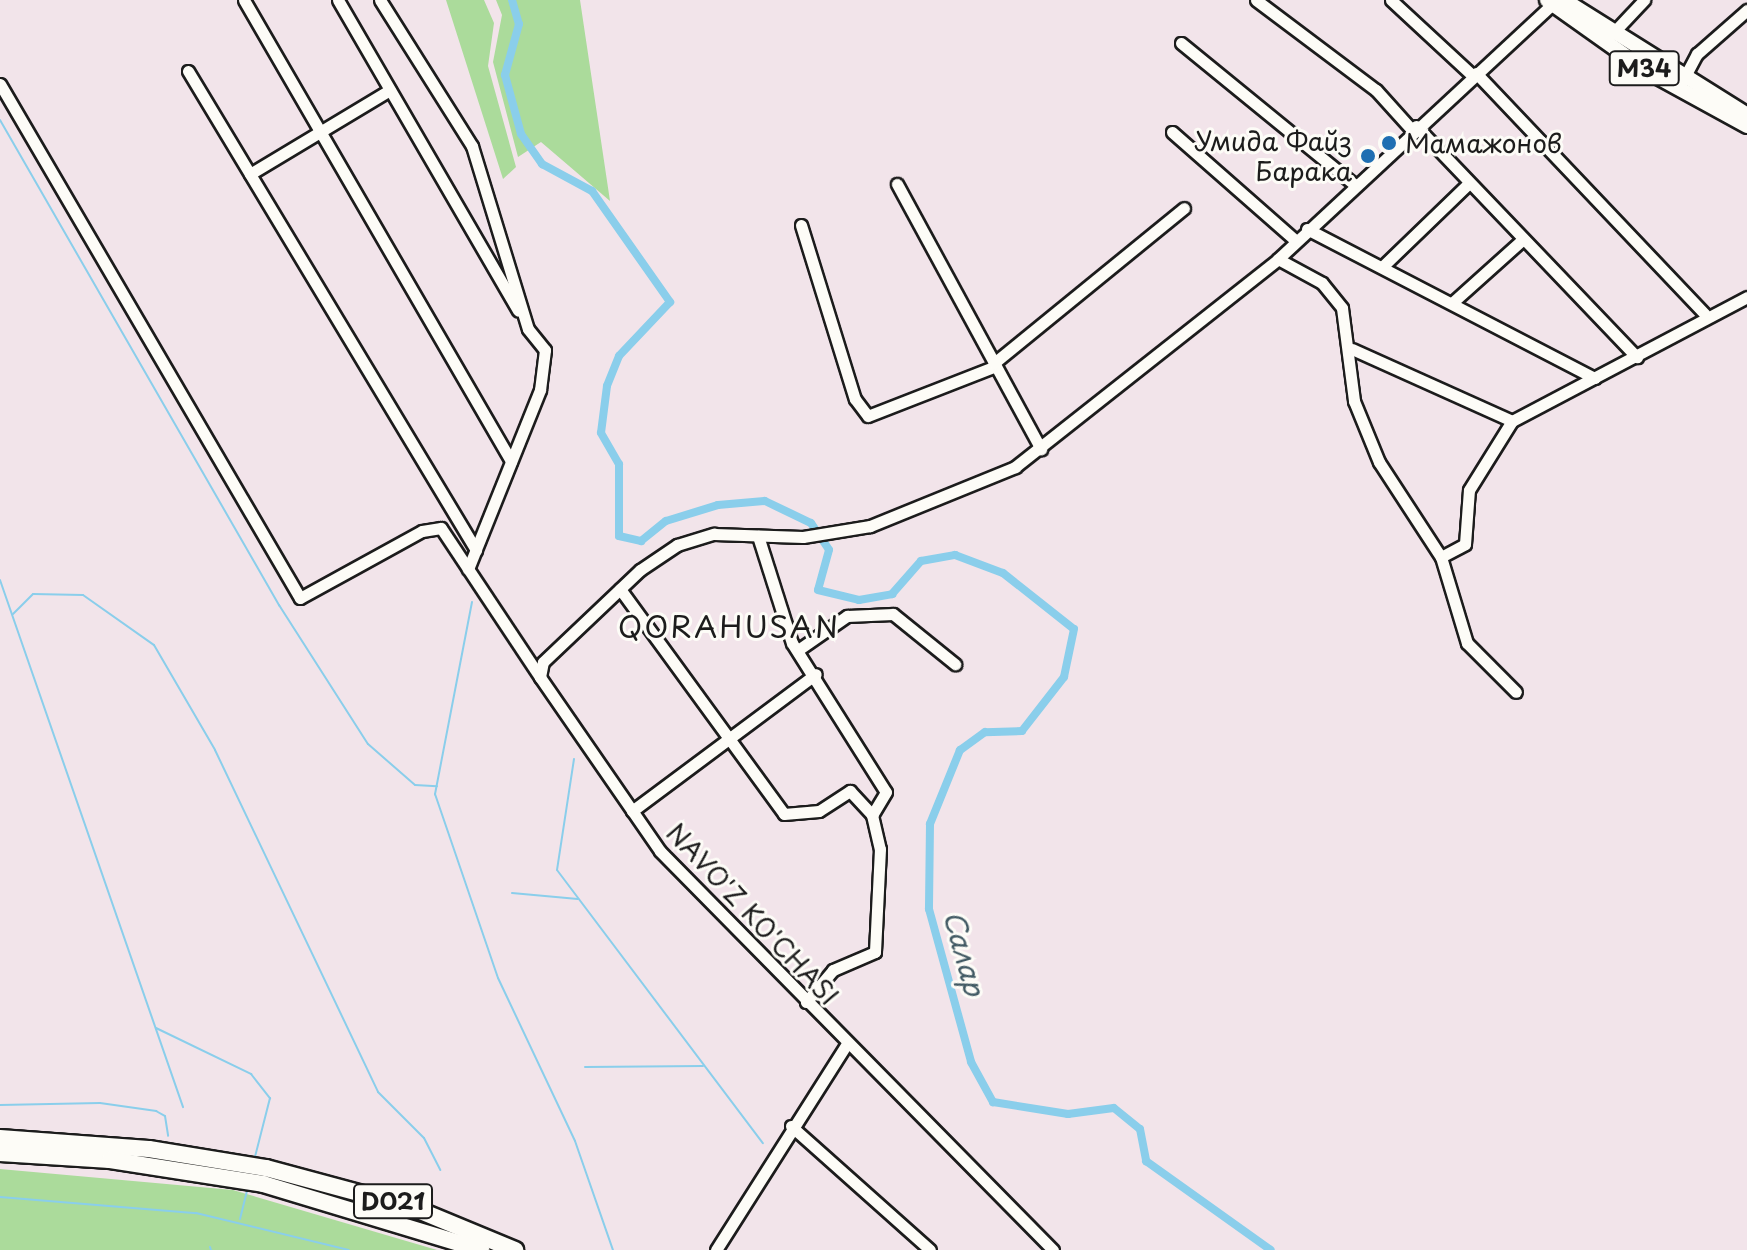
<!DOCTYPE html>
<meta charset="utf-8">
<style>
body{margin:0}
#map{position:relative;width:1747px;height:1250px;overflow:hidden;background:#f2e4ea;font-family:"Playpen Sans",sans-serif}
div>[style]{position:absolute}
.green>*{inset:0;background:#abdb9b}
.stream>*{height:2px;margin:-1px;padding:0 1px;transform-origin:1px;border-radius:1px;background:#8aceeb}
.canal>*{height:8px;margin:-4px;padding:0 4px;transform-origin:4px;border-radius:4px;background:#8aceeb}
.roads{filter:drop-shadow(2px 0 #1c1c1c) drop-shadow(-2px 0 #1c1c1c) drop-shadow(0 2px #1c1c1c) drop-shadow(0 -2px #1c1c1c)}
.minor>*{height:11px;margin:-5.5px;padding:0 5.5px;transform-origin:5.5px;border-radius:5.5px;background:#fdfcf7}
.major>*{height:14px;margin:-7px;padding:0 7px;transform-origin:7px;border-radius:7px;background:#fdfcf7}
.highway>*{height:16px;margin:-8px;padding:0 8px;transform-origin:8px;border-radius:8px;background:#fdfcf7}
.dots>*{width:22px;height:22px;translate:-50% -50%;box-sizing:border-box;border:4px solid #fdfcf7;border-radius:50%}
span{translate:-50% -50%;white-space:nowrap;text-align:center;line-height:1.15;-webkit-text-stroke:6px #fdfcf7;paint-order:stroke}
.shield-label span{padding:2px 6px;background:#fdfcf7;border:2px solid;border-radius:6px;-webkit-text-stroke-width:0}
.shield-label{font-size:24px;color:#1c1c1c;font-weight:700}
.poi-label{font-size:26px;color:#1c1c1c}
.right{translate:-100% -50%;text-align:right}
.left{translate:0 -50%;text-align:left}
.street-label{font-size:26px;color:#1c1c1c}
.water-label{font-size:28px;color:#425a64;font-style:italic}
.quarter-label{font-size:30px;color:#1c1c1c;letter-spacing:2px}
</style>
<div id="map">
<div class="green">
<div style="clip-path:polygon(446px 0,484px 0,494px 23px,488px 66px,516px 167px,503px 179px)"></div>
<div style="clip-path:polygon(496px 0,580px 0,610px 201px,541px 142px,518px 157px,493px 62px,502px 15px)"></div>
<div style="clip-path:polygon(0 1169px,233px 1190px,437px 1250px,0 1250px)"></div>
</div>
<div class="stream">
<div style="left:0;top:120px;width:560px;rotate:60.09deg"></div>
<div style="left:279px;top:605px;width:165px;rotate:57.4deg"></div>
<div style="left:368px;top:744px;width:62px;rotate:41.1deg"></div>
<div style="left:415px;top:785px;width:22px;rotate:3deg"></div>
<div style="left:0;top:580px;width:558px;rotate:70.85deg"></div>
<div style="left:472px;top:602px;width:196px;rotate:100.9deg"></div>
<div style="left:435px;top:794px;width:194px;rotate:71.1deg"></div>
<div style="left:498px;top:978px;width:180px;rotate:64.7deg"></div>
<div style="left:575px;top:1141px;width:115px;rotate:70.8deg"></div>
<div style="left:13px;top:614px;width:28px;rotate:-45deg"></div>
<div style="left:33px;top:594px;width:50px;rotate:1.1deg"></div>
<div style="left:83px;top:595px;width:87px;rotate:35.2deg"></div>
<div style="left:154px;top:645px;width:121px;rotate:59.8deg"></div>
<div style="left:215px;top:750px;width:379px;rotate:64.5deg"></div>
<div style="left:378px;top:1092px;width:65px;rotate:45deg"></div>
<div style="left:424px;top:1138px;width:36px;rotate:63deg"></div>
<div style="left:574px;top:759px;width:112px;rotate:98.7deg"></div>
<div style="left:557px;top:870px;width:342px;rotate:53deg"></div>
<div style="left:512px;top:893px;width:66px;rotate:5.2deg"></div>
<div style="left:156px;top:1028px;width:106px;rotate:25.8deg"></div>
<div style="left:251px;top:1074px;width:31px;rotate:52deg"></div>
<div style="left:270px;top:1098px;width:61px;rotate:104.3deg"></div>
<div style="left:585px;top:1067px;width:118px;rotate:-0.5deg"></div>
<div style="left:0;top:1105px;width:100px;rotate:-1.1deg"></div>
<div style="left:100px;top:1103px;width:57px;rotate:8.1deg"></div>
<div style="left:156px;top:1111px;width:10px;rotate:29deg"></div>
<div style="left:165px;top:1116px;width:20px;rotate:81deg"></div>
<div style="left:0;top:1197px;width:197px;rotate:4.7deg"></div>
<div style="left:196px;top:1213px;width:157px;rotate:13.6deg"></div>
<div style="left:240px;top:1219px;width:29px;rotate:-76deg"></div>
<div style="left:210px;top:1247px;width:3px;rotate:72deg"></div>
</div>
<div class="canal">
<div style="left:512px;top:0;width:25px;rotate:74deg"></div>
<div style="left:519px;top:24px;width:53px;rotate:105.4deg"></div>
<div style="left:505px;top:75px;width:61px;rotate:74.8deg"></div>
<div style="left:521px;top:134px;width:37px;rotate:55deg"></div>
<div style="left:542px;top:164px;width:57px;rotate:28.4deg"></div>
<div style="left:592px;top:191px;width:136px;rotate:54.9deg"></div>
<div style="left:670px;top:302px;width:74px;rotate:133.4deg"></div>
<div style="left:619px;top:356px;width:32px;rotate:112deg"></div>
<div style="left:607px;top:386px;width:47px;rotate:97.3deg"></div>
<div style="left:601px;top:433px;width:36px;rotate:60deg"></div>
<div style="left:619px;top:464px;width:72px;rotate:90deg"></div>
<div style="left:619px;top:536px;width:23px;rotate:13deg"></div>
<div style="left:641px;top:541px;width:32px;rotate:-39deg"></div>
<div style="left:666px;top:521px;width:54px;rotate:-17.1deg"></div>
<div style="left:718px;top:505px;width:47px;rotate:-4.9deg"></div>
<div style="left:765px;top:501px;width:51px;rotate:25.6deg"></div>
<div style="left:811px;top:523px;width:32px;rotate:56deg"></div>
<div style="left:829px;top:550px;width:41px;rotate:105.4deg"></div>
<div style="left:818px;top:590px;width:42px;rotate:13.7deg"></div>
<div style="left:859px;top:600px;width:34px;rotate:-10deg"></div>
<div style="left:892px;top:594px;width:44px;rotate:-48.7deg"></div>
<div style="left:921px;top:561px;width:35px;rotate:-10deg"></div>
<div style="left:955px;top:555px;width:51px;rotate:20.6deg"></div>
<div style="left:1003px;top:573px;width:90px;rotate:38.3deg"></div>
<div style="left:1074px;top:629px;width:49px;rotate:101.8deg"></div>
<div style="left:1064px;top:677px;width:68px;rotate:127.9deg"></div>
<div style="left:1022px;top:731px;width:37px;rotate:178deg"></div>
<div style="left:985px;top:732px;width:31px;rotate:144deg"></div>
<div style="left:960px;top:750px;width:80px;rotate:112.1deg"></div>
<div style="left:930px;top:824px;width:85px;rotate:90.7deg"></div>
<div style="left:929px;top:909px;width:159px;rotate:74.6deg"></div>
<div style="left:971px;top:1062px;width:46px;rotate:61.2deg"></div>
<div style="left:993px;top:1102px;width:76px;rotate:9.1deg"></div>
<div style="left:1068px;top:1114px;width:46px;rotate:-7.4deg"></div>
<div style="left:1114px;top:1108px;width:33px;rotate:39deg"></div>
<div style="left:1140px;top:1129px;width:33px;rotate:79deg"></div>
<div style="left:1146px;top:1161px;width:153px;rotate:35.5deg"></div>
</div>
<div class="roads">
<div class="minor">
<div style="left:244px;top:0;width:533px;rotate:59.92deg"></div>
<div style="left:338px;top:0;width:359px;rotate:59.9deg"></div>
<div style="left:380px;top:0;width:173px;rotate:57.8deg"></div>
<div style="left:472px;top:146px;width:191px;rotate:73deg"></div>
<div style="left:528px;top:329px;width:27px;rotate:51deg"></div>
<div style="left:545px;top:350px;width:40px;rotate:97.1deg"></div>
<div style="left:540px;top:390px;width:193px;rotate:111.9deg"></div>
<div style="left:1256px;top:0;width:150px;rotate:36.9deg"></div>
<div style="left:1376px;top:90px;width:54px;rotate:48deg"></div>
<div style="left:1391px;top:0;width:112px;rotate:42.8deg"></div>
<div style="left:1612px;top:34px;width:47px;rotate:-46.7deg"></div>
<div style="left:1181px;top:43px;width:223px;rotate:39.2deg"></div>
<div style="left:188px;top:71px;width:559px;rotate:58.98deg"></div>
<div style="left:1476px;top:73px;width:332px;rotate:46.5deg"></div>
<div style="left:1683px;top:80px;width:30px;rotate:-62deg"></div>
<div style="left:1697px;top:54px;width:67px;rotate:-41.3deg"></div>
<div style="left:0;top:84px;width:595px;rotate:59.73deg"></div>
<div style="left:300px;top:598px;width:139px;rotate:-28.8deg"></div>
<div style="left:422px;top:531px;width:19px;rotate:-9deg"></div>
<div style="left:441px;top:528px;width:179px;rotate:56.4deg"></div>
<div style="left:1416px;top:126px;width:320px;rotate:46.3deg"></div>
<div style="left:1172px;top:132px;width:165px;rotate:41.3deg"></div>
<div style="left:250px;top:174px;width:163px;rotate:-31deg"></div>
<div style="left:897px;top:184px;width:302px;rotate:61.5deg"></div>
<div style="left:801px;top:225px;width:182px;rotate:72.8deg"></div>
<div style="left:855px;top:399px;width:21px;rotate:53deg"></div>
<div style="left:868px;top:416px;width:137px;rotate:-21.3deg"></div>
<div style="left:1307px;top:229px;width:324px;rotate:27.4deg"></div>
<div style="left:1278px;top:259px;width:50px;rotate:28.6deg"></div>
<div style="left:1322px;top:283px;width:32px;rotate:51deg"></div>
<div style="left:1342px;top:308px;width:94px;rotate:82.6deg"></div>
<div style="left:1354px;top:401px;width:66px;rotate:67.7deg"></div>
<div style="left:1379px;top:462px;width:113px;rotate:56.9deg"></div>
<div style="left:1441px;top:557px;width:90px;rotate:73.2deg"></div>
<div style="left:1467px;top:643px;width:69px;rotate:45deg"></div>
<div style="left:1382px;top:267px;width:121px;rotate:-44deg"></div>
<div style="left:1453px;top:302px;width:93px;rotate:-41.9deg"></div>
<div style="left:1352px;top:349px;width:175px;rotate:24.2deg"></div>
<div style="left:994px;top:363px;width:245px;rotate:-39.2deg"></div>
<div style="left:758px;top:536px;width:112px;rotate:72.4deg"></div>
<div style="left:792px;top:643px;width:176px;rotate:57.8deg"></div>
<div style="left:886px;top:792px;width:27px;rotate:121deg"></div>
<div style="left:872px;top:815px;width:35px;rotate:77deg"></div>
<div style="left:880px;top:849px;width:103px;rotate:92.8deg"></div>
<div style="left:875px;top:952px;width:46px;rotate:156.8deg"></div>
<div style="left:833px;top:970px;width:42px;rotate:130.2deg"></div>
<div style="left:1441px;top:557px;width:27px;rotate:-28deg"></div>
<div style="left:1465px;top:544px;width:54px;rotate:-85.8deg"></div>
<div style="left:1469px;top:490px;width:81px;rotate:-58.1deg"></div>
<div style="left:1512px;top:421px;width:266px;rotate:-27.8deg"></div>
<div style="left:620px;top:589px;width:278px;rotate:53.9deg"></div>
<div style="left:784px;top:814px;width:35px;rotate:-5deg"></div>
<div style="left:819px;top:811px;width:37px;rotate:-33deg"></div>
<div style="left:850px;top:791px;width:33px;rotate:47deg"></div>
<div style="left:798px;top:650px;width:60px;rotate:-34.8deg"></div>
<div style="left:847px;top:616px;width:46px;rotate:-2.5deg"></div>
<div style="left:893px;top:614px;width:80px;rotate:38.9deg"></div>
<div style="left:632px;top:811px;width:229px;rotate:-36.7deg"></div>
<div style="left:791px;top:1126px;width:186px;rotate:41.7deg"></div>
<div style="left:716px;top:1250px;width:243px;rotate:-57.6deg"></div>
<div style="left:1053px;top:1250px;width:560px;rotate:-134.57deg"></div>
<div style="left:660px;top:851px;width:211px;rotate:-124.6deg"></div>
<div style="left:540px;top:677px;width:15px;rotate:-79deg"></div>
<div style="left:543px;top:662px;width:134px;rotate:-43.5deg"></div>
<div style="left:640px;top:570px;width:45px;rotate:-34deg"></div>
<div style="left:677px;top:545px;width:39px;rotate:-17deg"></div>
<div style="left:714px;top:534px;width:89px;rotate:1.9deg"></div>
<div style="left:803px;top:537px;width:68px;rotate:-9.3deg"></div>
<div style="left:870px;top:526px;width:157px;rotate:-22.1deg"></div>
<div style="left:1015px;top:467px;width:335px;rotate:-38.3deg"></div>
<div style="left:1278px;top:259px;width:374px;rotate:-42.9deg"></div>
</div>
<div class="major">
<div style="left:1547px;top:0;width:123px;rotate:35.4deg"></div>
<div style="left:1647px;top:71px;width:114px;rotate:28.8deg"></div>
<div style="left:1564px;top:0;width:216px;rotate:32.1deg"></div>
</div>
<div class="highway">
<div style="left:0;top:1138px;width:149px;rotate:4.2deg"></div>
<div style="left:149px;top:1149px;width:119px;rotate:9.2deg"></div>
<div style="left:266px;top:1168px;width:150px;rotate:15.1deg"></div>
<div style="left:411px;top:1207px;width:113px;rotate:22.5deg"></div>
<div style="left:0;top:1153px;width:110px;rotate:3.6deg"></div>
<div style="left:110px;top:1160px;width:155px;rotate:8.9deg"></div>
<div style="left:263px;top:1184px;width:228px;rotate:16.8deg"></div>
</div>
</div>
<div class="dots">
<div style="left:1389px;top:143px;background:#1f6fb2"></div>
<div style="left:1368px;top:156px;background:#1f6fb2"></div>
</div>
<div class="shield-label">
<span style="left:1644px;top:68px">M34</span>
<span style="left:393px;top:1201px">D021</span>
</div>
<div class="poi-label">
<span class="right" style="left:1352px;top:156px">Умида Файз<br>Барака</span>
<span class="left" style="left:1405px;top:143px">Мамажонов</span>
</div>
<div class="street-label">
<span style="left:753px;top:914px;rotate:47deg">NAVO'Z KO'CHASI</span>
</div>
<div class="water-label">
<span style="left:965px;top:953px;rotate:75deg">Салар</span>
</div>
<div class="quarter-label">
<span style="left:729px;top:626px">QORAHUSAN</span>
</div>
</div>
